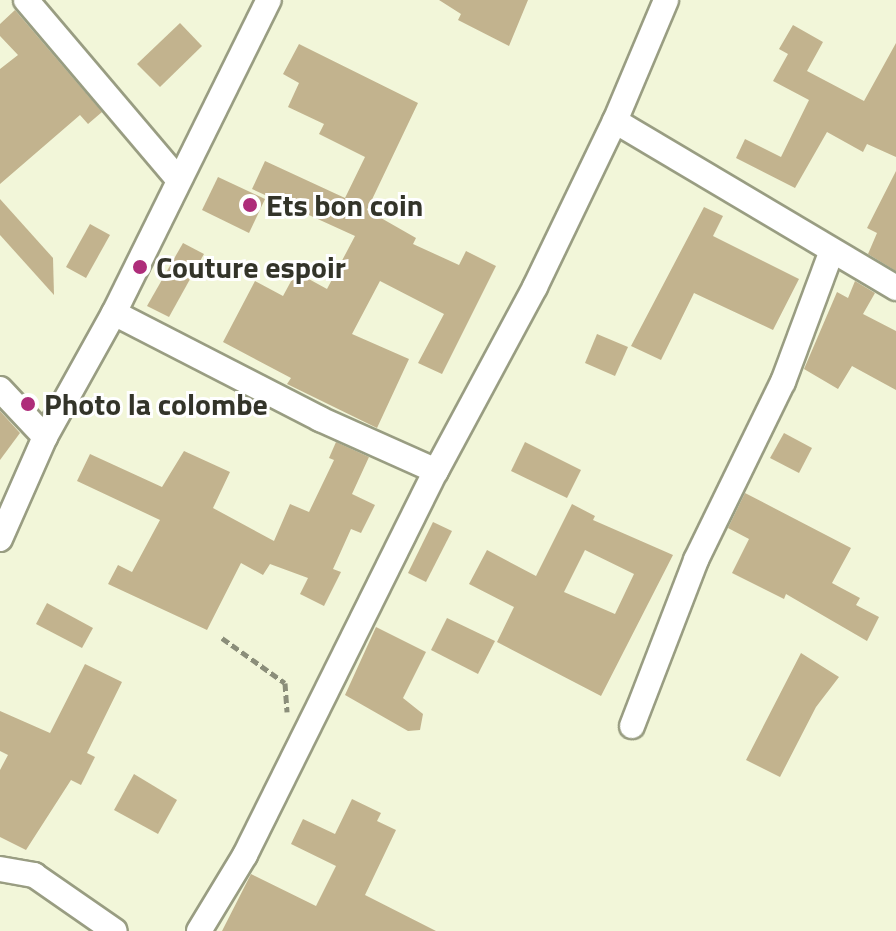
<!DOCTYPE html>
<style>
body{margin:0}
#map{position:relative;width:896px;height:931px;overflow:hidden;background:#f2f6d9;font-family:"Titillium Web",sans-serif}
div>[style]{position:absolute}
.building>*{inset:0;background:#c2b38e}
.path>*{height:5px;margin-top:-2.5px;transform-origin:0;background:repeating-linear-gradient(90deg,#8b8e7a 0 8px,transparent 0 12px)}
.roads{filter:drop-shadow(2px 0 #999d82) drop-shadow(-2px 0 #999d82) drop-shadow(0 2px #999d82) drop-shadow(0 -2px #999d82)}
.minor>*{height:24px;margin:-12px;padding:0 12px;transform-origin:12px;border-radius:12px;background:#fff}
.dots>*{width:22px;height:22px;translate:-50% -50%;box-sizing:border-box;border:4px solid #fff;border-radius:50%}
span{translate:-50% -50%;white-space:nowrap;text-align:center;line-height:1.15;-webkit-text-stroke:6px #fff;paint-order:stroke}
.poi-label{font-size:30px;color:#333429;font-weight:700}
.left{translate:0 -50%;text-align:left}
</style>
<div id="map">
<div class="building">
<div style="clip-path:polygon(439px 0,528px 0,509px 46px,458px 20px,461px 14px)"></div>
<div style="clip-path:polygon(15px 10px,102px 112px,88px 124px,80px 115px,0 184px,0 69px,18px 55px,0 36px,0 24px)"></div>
<div style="clip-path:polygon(180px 23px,202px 46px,160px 87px,137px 64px)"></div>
<div style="clip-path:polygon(793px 25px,823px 42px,807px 71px,864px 101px,896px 43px,896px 157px,867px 144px,863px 152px,827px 132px,795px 188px,736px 158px,745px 139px,781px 157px,809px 100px,773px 81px,788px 54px,779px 49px)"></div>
<div style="clip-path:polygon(299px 44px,418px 103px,367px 210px,416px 238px,413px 244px,459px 265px,466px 251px,496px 266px,442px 374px,418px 363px,444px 314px,380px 281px,352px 334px,409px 359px,377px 428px,287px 384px,291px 378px,223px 342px,255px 281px,283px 296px,296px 272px,327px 289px,355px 236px,252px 189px,265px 161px,345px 198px,365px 157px,319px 134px,324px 124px,288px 107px,299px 83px,283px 74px)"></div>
<div style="clip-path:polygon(896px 171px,896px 271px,868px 254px,877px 233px,867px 228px)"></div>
<div style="clip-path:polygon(218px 177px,265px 199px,249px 233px,202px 210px)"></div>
<div style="clip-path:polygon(0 199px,53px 258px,54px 295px,0 235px)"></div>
<div style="clip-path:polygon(704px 207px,723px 216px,713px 236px,799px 279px,773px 330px,694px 293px,661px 360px,631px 346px)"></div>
<div style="clip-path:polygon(90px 224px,110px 235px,86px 278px,66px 267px)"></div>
<div style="clip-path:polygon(183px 243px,204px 254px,169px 317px,147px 306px)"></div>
<div style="clip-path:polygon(855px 281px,875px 293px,863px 314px,896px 331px,896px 390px,852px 366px,838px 389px,804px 369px,837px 292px,848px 298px)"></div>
<div style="clip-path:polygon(597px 334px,628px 347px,615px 376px,585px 363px)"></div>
<div style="clip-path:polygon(0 411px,20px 433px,0 460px)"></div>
<div style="clip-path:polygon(784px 433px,812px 448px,799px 473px,770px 458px)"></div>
<div style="clip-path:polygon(336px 442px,369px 457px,352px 494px,375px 505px,361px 533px,351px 529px,333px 569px,341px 572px,324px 606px,300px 594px,308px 578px,270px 564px,263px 575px,241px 563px,207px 630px,108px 584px,118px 565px,132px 572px,160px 520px,77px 481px,90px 454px,162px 487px,184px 451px,230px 472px,213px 508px,274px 541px,290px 504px,309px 512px,334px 460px,329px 458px)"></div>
<div style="clip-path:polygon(525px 442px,581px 470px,567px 498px,511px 471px)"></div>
<div style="clip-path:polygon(745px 493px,851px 548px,832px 583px,860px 598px,856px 605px,879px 617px,867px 641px,786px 594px,784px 599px,732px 573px,749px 539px,728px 528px)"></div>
<div style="clip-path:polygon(evenodd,572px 504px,595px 516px,593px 520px,673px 555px,601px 696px,497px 642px,514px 607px,469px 584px,487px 550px,536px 576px,572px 504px,585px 550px,634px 574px,615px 614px,564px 592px,585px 550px)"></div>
<div style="clip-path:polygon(433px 522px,452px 531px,426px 582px,408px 573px)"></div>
<div style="clip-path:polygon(47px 603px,93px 628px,82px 648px,36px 624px)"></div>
<div style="clip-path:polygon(447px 618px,495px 641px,478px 674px,431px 650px)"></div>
<div style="clip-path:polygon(376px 627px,426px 652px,403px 698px,423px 714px,420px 730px,408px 731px,345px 695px)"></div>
<div style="clip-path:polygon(801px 653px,839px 677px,816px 707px,780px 777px,746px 760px)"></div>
<div style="clip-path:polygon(85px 664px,122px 682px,87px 753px,95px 757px,81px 785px,71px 780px,26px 850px,0 837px,0 770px,8px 755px,0 751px,0 711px,50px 733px)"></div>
<div style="clip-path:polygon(134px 774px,177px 800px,158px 834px,114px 810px)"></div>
<div style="clip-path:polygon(352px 799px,381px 813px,377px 821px,396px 830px,365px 895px,436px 931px,222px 931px,251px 874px,316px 906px,336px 866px,291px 844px,303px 819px,335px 834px)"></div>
</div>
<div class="path">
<div style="left:222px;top:638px;width:77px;rotate:35.5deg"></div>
<div style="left:285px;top:683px;width:29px;rotate:86deg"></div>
</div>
<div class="roads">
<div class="minor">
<div style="left:26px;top:0;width:233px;rotate:49.7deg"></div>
<div style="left:615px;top:121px;width:327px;rotate:30.7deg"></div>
<div style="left:114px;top:313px;width:232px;rotate:27.2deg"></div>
<div style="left:320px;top:419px;width:127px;rotate:24.1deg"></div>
<div style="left:0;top:389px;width:66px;rotate:46.8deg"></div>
<div style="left:0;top:539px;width:111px;rotate:-66.2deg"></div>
<div style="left:45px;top:437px;width:142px;rotate:-60.9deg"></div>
<div style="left:114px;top:313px;width:349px;rotate:-63.7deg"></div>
<div style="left:632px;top:726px;width:178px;rotate:-68.9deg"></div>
<div style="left:696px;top:560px;width:198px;rotate:-64deg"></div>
<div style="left:783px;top:382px;width:138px;rotate:-69.6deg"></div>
<div style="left:0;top:869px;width:35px;rotate:10deg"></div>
<div style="left:34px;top:875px;width:98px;rotate:34.7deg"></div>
<div style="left:199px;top:931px;width:89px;rotate:-58.8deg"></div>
<div style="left:245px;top:855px;width:429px;rotate:-63.6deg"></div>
<div style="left:436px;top:471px;width:209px;rotate:-61.7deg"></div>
<div style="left:535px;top:287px;width:184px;rotate:-64.3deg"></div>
<div style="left:615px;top:121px;width:131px;rotate:-67.1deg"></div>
</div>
</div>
<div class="dots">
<div style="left:250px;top:205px;background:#ae2d7a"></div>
<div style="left:140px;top:267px;background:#ae2d7a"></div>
<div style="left:28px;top:404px;background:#ae2d7a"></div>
</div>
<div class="poi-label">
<span class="left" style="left:266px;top:205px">Ets bon coin</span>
<span class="left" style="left:156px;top:267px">Couture espoir</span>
<span class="left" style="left:44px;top:404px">Photo la colombe</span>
</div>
</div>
